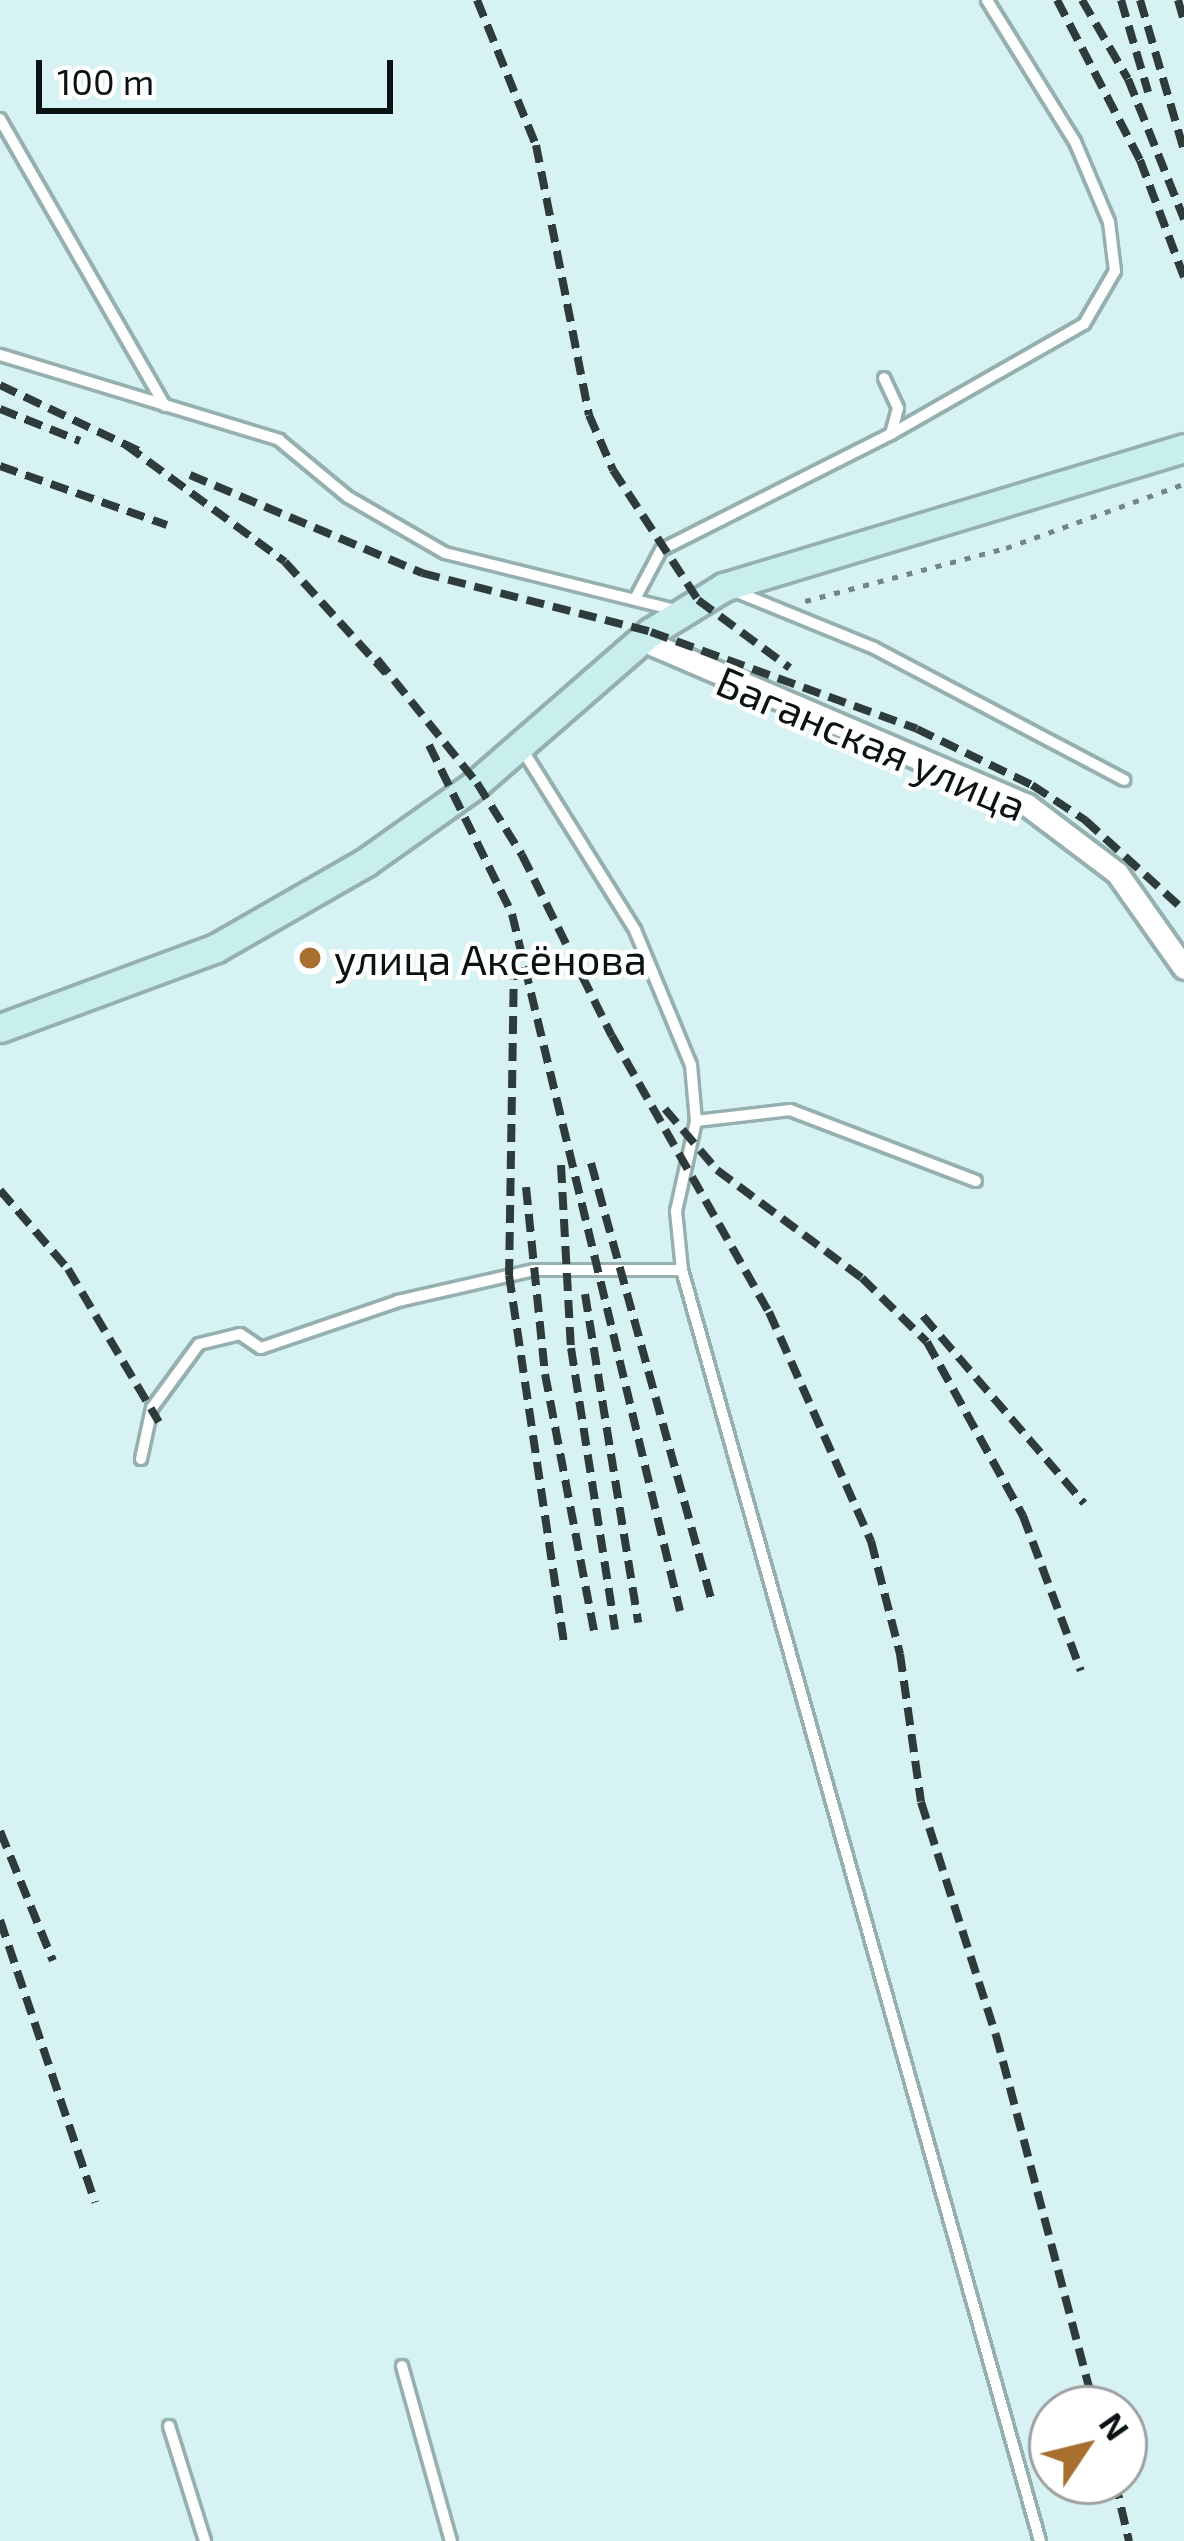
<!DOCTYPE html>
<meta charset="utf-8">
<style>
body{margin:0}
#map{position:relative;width:1184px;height:2541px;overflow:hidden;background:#d7f2f2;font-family:"Exo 2",sans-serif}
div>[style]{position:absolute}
.path>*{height:4.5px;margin-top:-2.25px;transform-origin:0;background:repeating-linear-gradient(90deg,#738686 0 6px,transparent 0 15px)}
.roads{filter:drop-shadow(3px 0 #95b0af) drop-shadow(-3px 0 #95b0af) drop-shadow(0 3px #95b0af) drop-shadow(0 -3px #95b0af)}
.lane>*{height:10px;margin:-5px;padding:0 5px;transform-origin:5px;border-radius:5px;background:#fff}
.street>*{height:21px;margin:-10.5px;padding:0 10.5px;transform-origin:10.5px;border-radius:10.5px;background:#fff}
.secondary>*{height:27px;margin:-13.5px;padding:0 13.5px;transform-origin:13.5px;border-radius:13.5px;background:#c9eeee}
.rail>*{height:8px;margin-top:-4px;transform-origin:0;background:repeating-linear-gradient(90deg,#2e3b3b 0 18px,transparent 0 27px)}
.dots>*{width:33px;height:33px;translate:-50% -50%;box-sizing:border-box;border:6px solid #fff;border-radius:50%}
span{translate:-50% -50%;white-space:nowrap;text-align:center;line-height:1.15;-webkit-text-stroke:9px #fff;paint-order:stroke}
.street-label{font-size:42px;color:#091313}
.poi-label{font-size:42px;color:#091313}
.left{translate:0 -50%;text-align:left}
.north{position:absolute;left:1028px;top:2385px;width:120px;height:120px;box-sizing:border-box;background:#fff;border:3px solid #9da1a1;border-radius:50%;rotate:55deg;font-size:33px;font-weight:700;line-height:48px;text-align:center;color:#091313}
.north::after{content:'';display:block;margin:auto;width:42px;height:54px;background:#a86f2e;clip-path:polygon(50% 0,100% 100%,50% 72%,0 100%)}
.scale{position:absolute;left:36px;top:60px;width:357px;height:54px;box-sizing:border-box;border:6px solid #091313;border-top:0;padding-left:15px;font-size:36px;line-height:42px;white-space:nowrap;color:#091313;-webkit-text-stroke:9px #fff;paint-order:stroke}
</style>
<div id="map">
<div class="path">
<div style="left:805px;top:601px;width:208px;rotate:-14.8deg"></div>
<div style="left:1006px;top:548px;width:189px;rotate:-19.8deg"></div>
</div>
<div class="roads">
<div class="lane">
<div style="left:0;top:119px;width:331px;rotate:60.1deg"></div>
<div style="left:0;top:355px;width:292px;rotate:16.9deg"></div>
<div style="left:279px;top:440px;width:89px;rotate:39.6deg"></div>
<div style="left:348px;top:497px;width:112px;rotate:30deg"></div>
<div style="left:445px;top:553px;width:238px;rotate:13.9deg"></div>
<div style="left:891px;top:434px;width:222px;rotate:-29.7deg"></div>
<div style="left:1084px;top:324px;width:61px;rotate:-59.7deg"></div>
<div style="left:1115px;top:271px;width:49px;rotate:-97deg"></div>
<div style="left:1109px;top:222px;width:87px;rotate:-113deg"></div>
<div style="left:1075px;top:142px;width:167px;rotate:-121.8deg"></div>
<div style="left:732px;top:590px;width:153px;rotate:22.2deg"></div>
<div style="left:874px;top:648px;width:283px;rotate:27.8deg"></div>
<div style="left:635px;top:599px;width:55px;rotate:-62deg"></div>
<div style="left:661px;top:550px;width:258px;rotate:-26.8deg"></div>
<div style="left:891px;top:434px;width:27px;rotate:-75deg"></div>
<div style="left:898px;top:408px;width:33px;rotate:-115deg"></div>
<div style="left:522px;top:749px;width:213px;rotate:58deg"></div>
<div style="left:635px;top:930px;width:146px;rotate:67.5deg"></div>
<div style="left:691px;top:1065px;width:56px;rotate:84.9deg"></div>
<div style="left:696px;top:1121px;width:92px;rotate:102.5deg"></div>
<div style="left:676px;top:1211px;width:59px;rotate:84.2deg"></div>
<div style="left:682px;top:1270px;width:1320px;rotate:74.27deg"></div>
<div style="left:696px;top:1121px;width:95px;rotate:-6.7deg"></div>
<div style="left:790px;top:1110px;width:199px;rotate:20.9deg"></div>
<div style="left:141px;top:1459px;width:52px;rotate:-77.8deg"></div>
<div style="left:152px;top:1408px;width:79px;rotate:-53.7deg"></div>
<div style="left:199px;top:1344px;width:42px;rotate:-13.7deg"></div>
<div style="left:240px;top:1334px;width:25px;rotate:34deg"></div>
<div style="left:261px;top:1348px;width:145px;rotate:-18.9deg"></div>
<div style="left:398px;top:1301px;width:139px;rotate:-12.8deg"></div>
<div style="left:534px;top:1270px;width:148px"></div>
<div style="left:402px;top:2366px;width:182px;rotate:74.4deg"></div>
<div style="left:169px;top:2426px;width:121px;rotate:72.6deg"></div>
</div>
<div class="street">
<div style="left:642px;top:640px;width:419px;rotate:23.2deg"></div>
<div style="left:1027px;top:805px;width:113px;rotate:37.1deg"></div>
<div style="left:1117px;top:873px;width:116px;rotate:54.8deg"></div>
</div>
<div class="secondary">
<div style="left:0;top:1028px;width:230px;rotate:-20.3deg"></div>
<div style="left:216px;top:948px;width:173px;rotate:-29.8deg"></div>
<div style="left:366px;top:862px;width:136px;rotate:-35.4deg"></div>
<div style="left:477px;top:783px;width:230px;rotate:-41deg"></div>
<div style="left:651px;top:632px;width:86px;rotate:-31.7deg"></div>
<div style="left:724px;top:587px;width:481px;rotate:-16.8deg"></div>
</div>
</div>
<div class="rail">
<div style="left:477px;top:0;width:157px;rotate:67.9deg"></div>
<div style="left:536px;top:145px;width:275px;rotate:78.9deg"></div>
<div style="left:589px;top:415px;width:60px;rotate:66.4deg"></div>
<div style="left:613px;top:470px;width:155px;rotate:56.8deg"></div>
<div style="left:698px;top:600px;width:114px;rotate:36.5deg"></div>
<div style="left:1057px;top:0;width:180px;rotate:62.6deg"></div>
<div style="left:1140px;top:160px;width:125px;rotate:69.4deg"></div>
<div style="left:1082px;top:0;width:91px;rotate:59.8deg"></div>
<div style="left:1128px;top:79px;width:151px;rotate:68.2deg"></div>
<div style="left:1121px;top:0;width:96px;rotate:73.6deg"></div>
<div style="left:1140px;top:0;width:156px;rotate:73.7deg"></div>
<div style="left:1178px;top:0;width:22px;rotate:74deg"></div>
<div style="left:0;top:385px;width:156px;rotate:25.4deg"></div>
<div style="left:0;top:409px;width:86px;rotate:21.8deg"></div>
<div style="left:126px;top:445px;width:197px;rotate:36.3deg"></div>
<div style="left:285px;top:562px;width:150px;rotate:47.7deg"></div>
<div style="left:0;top:466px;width:177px;rotate:19.5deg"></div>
<div style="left:190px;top:475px;width:252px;rotate:22.9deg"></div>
<div style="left:422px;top:573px;width:236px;rotate:14.4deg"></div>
<div style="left:651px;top:632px;width:283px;rotate:20deg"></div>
<div style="left:917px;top:729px;width:128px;rotate:26deg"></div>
<div style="left:1032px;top:785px;width:64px;rotate:33.4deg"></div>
<div style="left:1085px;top:820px;width:134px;rotate:42.3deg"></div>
<div style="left:377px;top:659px;width:159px;rotate:51.1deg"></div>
<div style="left:477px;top:783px;width:85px;rotate:58deg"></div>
<div style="left:522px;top:855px;width:202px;rotate:63.6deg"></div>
<div style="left:612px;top:1036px;width:318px;rotate:60.4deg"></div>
<div style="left:769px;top:1312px;width:251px;rotate:66deg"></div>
<div style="left:871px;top:1541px;width:117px;rotate:75.6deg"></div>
<div style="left:900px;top:1654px;width:149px;rotate:81.9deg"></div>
<div style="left:921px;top:1802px;width:245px;rotate:72.2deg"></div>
<div style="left:996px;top:2035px;width:387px;rotate:75.2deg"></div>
<div style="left:429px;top:745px;width:188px;rotate:63.8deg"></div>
<div style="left:512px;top:914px;width:717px;rotate:76.45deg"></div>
<div style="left:514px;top:962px;width:313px;rotate:90.9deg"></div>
<div style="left:509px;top:1275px;width:373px;rotate:81.5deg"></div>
<div style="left:665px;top:1109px;width:80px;rotate:49.6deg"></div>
<div style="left:717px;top:1170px;width:181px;rotate:36.7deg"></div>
<div style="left:862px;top:1278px;width:91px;rotate:44.6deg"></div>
<div style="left:927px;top:1342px;width:199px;rotate:61.1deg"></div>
<div style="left:1023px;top:1516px;width:165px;rotate:69.5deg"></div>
<div style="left:591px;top:1163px;width:455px;rotate:74.6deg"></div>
<div style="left:561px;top:1165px;width:183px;rotate:86.9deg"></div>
<div style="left:571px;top:1348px;width:285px;rotate:81.1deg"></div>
<div style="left:526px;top:1187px;width:188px;rotate:84.2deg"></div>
<div style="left:545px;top:1374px;width:266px;rotate:79.2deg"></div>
<div style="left:0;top:1190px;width:104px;rotate:49.3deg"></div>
<div style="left:68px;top:1269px;width:178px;rotate:59.3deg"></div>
<div style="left:585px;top:1294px;width:333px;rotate:80.8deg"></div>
<div style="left:923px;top:1316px;width:247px;rotate:49.3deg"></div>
<div style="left:0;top:1831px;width:140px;rotate:67.8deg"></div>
<div style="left:0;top:1920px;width:298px;rotate:71.4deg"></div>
<div style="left:1115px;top:2481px;width:62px;rotate:76.9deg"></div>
</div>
<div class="dots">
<div style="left:310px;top:958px;background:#a86f2e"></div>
</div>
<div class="street-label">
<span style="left:872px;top:742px;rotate:23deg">Баганская улица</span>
</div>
<div class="poi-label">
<span class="left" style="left:334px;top:958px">улица Аксёнова</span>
</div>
<div class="north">N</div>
<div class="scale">100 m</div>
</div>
